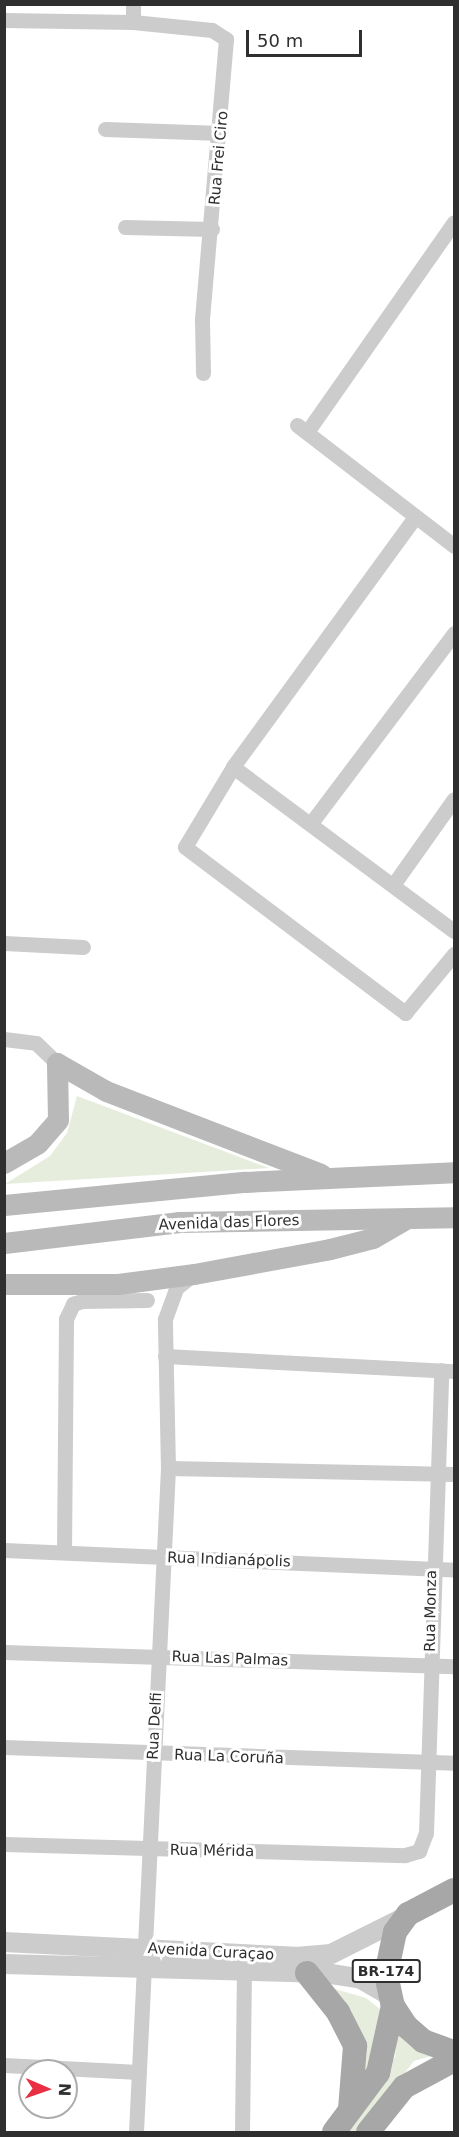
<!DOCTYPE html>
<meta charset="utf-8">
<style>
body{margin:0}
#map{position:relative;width:459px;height:2137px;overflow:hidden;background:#fff;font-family:"DejaVu Sans",sans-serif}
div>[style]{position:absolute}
.green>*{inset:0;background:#e6eddd}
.minor>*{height:15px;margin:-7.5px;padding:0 7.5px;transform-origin:7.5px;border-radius:7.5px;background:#ccc}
.tertiary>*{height:20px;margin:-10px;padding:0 10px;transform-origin:10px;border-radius:10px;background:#ccc}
.secondary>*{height:21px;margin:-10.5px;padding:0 10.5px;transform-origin:10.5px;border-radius:10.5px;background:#b9b9b9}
.primary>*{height:24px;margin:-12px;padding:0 12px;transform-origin:12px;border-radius:12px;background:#a7a7a7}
span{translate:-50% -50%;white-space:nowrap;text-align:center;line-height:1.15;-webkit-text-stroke:6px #fff;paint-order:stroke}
.shield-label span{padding:2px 4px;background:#fff;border:2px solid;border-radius:4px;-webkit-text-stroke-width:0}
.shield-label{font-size:14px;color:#2f2f2f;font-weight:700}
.street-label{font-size:15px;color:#2f2f2f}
.frame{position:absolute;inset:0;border:6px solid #2f2f2f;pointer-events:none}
.north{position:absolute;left:18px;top:2059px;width:60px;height:60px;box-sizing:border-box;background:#fff;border:2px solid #acacac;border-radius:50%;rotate:92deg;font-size:16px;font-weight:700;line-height:24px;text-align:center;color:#2f2f2f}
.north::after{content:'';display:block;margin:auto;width:21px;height:27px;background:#e83042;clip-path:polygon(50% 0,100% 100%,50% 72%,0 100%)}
.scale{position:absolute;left:246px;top:30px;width:116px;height:27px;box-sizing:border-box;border:3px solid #2f2f2f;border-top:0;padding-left:8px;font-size:18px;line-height:21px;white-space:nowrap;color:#2f2f2f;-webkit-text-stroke:4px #fff;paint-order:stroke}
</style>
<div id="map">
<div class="green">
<div style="clip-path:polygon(77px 1096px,269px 1168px,5px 1184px,50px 1156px,67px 1133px)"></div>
<div style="clip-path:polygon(321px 1985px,366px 1998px,385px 2013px,361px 2088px)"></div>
<div style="clip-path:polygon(399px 2024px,438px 2054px,414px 2061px,359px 2132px,343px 2132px,395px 2057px)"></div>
</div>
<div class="minor">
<div style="left:133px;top:4px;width:18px;rotate:90deg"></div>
<div style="left:4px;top:20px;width:129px;rotate:0.9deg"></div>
<div style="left:133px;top:22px;width:79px;rotate:5.8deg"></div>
<div style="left:212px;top:30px;width:17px;rotate:33deg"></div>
<div style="left:226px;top:39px;width:282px;rotate:94.9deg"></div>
<div style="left:202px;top:320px;width:53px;rotate:88.9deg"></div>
<div style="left:105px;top:129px;width:116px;rotate:2deg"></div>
<div style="left:125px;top:227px;width:87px;rotate:1.3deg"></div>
<div style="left:297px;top:425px;width:198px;rotate:37.6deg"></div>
<div style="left:307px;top:432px;width:256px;rotate:-55deg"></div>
<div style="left:415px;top:517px;width:309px;rotate:126.1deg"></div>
<div style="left:233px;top:767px;width:93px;rotate:121deg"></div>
<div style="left:185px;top:847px;width:276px;rotate:37deg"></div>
<div style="left:405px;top:1013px;width:77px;rotate:-50.3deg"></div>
<div style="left:233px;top:767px;width:275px;rotate:36.6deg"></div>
<div style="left:311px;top:823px;width:238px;rotate:-53deg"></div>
<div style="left:393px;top:885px;width:105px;rotate:-54.7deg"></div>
<div style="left:4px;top:943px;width:79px;rotate:2.9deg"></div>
<div style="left:4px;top:1039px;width:32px;rotate:7deg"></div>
<div style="left:36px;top:1043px;width:29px;rotate:44deg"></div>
<div style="left:165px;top:1356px;width:289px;rotate:3deg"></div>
<div style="left:168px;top:1468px;width:286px;rotate:1.2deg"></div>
<div style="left:4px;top:1550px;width:450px;rotate:2.5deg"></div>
<div style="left:64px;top:1552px;width:233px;rotate:-89.5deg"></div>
<div style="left:66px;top:1319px;width:17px;rotate:-65deg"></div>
<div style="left:73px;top:1304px;width:9px;rotate:-18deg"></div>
<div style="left:82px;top:1301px;width:65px;rotate:-0.9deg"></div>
<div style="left:4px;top:1652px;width:450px;rotate:1.8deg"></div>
<div style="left:4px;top:1747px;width:450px;rotate:2deg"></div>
<div style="left:4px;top:1844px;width:401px;rotate:1.6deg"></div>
<div style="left:405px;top:1855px;width:15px;rotate:-16deg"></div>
<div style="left:419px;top:1851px;width:19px;rotate:-69deg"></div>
<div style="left:426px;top:1833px;width:463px;rotate:-88.1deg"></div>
<div style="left:4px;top:2065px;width:135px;rotate:3deg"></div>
<div style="left:136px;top:2132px;width:665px;rotate:-87.24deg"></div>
<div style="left:168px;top:1468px;width:149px;rotate:-91.2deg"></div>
<div style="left:165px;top:1319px;width:33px;rotate:-70deg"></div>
<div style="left:176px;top:1288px;width:23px;rotate:-38deg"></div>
<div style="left:242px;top:2132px;width:161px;rotate:-89.3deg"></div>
</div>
<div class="tertiary">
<div style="left:4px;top:1942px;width:292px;rotate:2.9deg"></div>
<div style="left:296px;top:1957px;width:35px;rotate:-5deg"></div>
<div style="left:331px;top:1954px;width:80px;rotate:-26.6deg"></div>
<div style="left:4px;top:1964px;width:321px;rotate:1.6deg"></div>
<div style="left:325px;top:1973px;width:36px;rotate:9deg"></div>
<div style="left:361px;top:1979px;width:32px;rotate:30deg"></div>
</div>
<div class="secondary">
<div style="left:57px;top:1063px;width:56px;rotate:29.7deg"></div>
<div style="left:106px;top:1091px;width:230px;rotate:21.1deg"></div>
<div style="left:4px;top:1163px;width:39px;rotate:-30deg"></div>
<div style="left:38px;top:1143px;width:30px;rotate:-49deg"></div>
<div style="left:58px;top:1120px;width:57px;rotate:-91deg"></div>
<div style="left:4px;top:1205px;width:242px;rotate:-5.5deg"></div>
<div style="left:245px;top:1182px;width:209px;rotate:-2.7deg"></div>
<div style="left:4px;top:1243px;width:177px;rotate:-6.8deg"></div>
<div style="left:180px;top:1222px;width:274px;rotate:-1deg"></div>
<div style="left:4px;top:1284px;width:114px"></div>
<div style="left:118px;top:1284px;width:77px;rotate:-7.5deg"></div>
<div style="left:194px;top:1274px;width:138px;rotate:-10.4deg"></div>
<div style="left:330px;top:1249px;width:44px;rotate:-14.3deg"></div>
<div style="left:373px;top:1238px;width:36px;rotate:-30deg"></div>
</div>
<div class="primary">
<div style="left:454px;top:1890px;width:52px;rotate:152.4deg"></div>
<div style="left:408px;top:1914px;width:22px;rotate:126deg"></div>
<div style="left:395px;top:1932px;width:43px;rotate:102.1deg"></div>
<div style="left:386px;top:1974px;width:33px;rotate:78deg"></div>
<div style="left:393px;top:2006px;width:24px;rotate:57deg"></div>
<div style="left:406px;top:2026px;width:23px;rotate:41deg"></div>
<div style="left:423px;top:2041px;width:33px;rotate:20deg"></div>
<div style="left:307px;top:1973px;width:50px;rotate:51.5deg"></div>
<div style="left:338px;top:2012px;width:38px;rotate:63deg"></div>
<div style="left:355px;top:2046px;width:64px;rotate:94.5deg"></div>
<div style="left:334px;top:2132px;width:74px;rotate:-53.3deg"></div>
<div style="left:378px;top:2073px;width:69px;rotate:-77.4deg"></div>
<div style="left:368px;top:2132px;width:58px;rotate:-51.3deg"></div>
<div style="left:404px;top:2087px;width:57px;rotate:-28.4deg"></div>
</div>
<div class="shield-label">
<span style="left:386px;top:1971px">BR-174</span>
</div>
<div class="street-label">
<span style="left:219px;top:158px;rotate:-85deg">Rua Frei Ciro</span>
<span style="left:229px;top:1223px;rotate:-2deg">Avenida das Flores</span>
<span style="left:229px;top:1560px;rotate:2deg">Rua Indianápolis</span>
<span style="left:431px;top:1611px;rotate:-89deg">Rua Monza</span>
<span style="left:230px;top:1659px;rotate:2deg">Rua Las Palmas</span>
<span style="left:155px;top:1726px;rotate:-87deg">Rua Delfi</span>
<span style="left:229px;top:1757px;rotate:2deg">Rua La Coruña</span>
<span style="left:212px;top:1851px;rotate:1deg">Rua Mérida</span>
<span style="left:211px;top:1952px;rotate:3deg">Avenida Curaçao</span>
</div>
<div class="frame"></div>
<div class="north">N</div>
<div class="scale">50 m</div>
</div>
